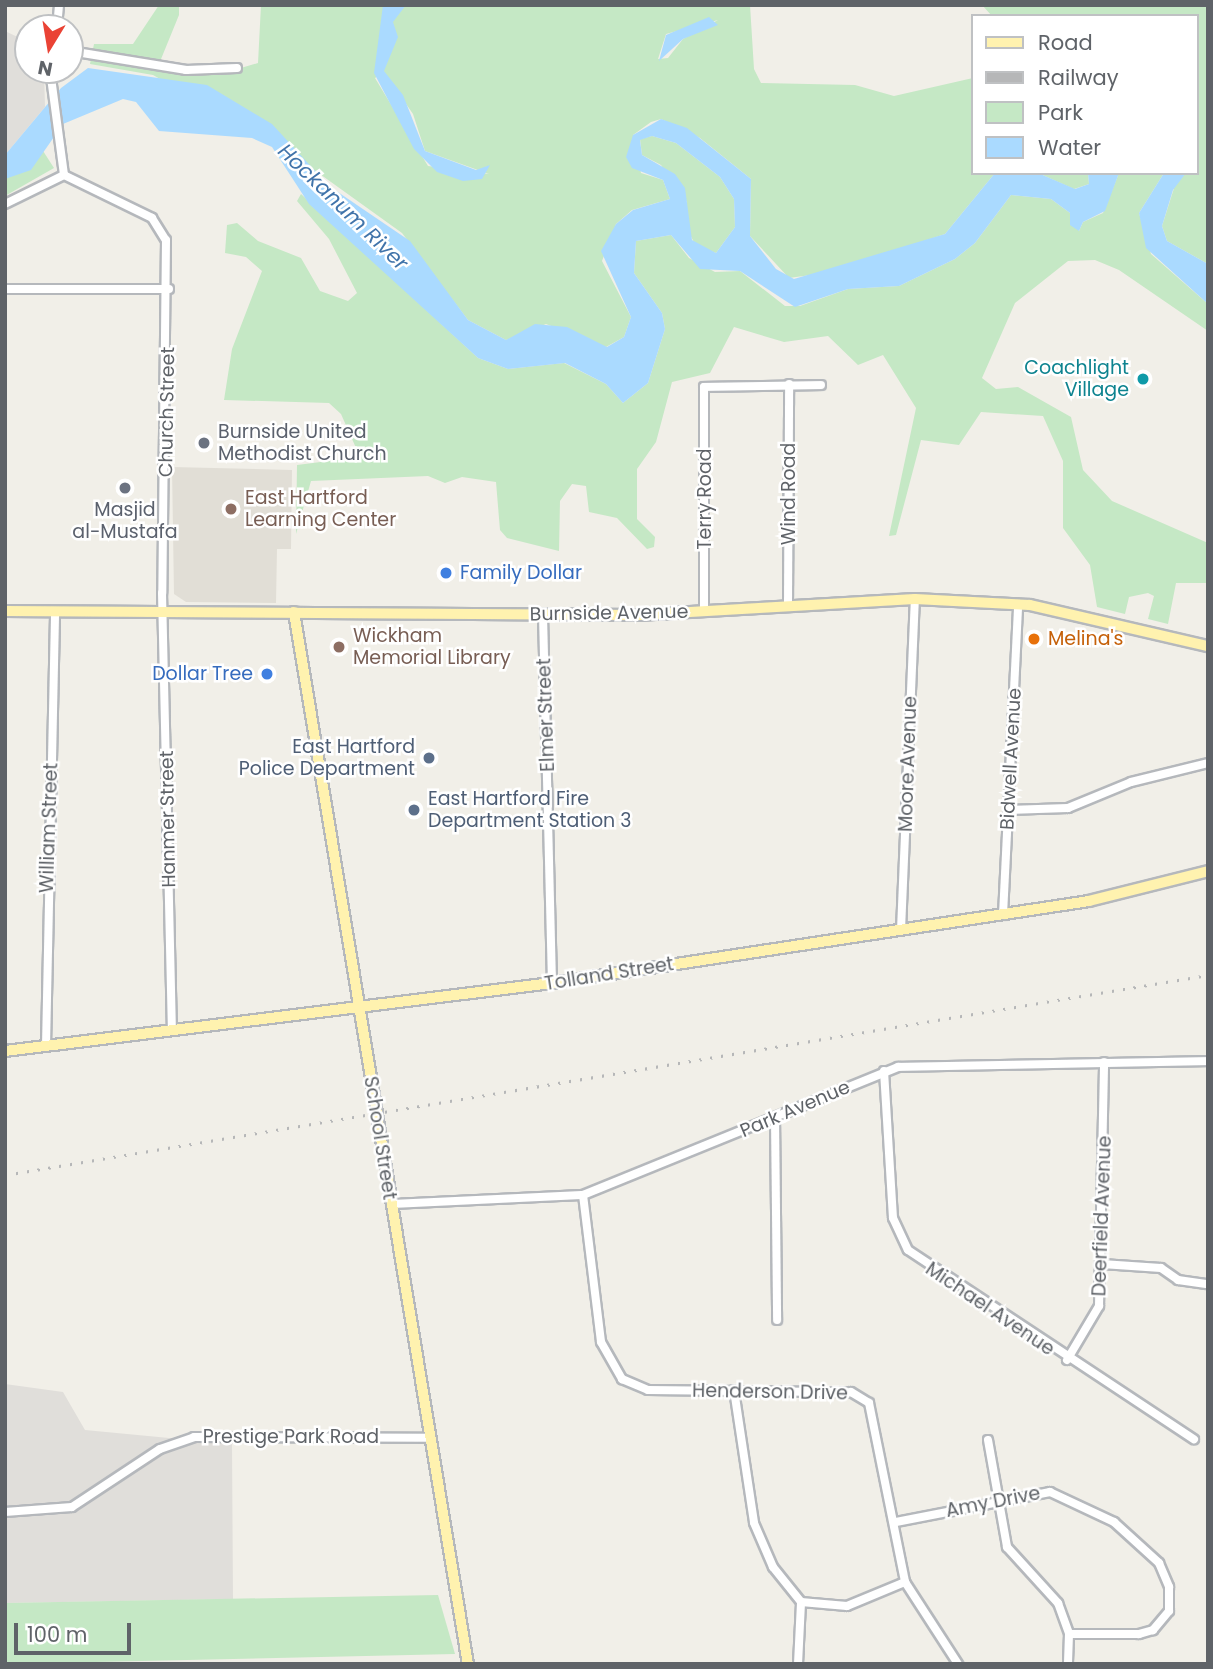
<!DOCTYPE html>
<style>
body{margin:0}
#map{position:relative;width:1213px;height:1669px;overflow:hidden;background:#f1efe8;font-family:Poppins,sans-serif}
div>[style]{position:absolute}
.industrial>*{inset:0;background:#e0deda}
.education>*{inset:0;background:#e1ded6}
.green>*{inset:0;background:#c5e8c5}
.water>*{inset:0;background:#aadaff}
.roads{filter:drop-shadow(2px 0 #b5b8bc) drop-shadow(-2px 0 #b5b8bc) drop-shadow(0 2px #b5b8bc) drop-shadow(0 -2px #b5b8bc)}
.minor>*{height:8px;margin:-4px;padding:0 4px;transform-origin:4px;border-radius:4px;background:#fff}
.major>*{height:10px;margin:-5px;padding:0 5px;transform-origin:5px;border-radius:5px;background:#fff2af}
.rail>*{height:2.5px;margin-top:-1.25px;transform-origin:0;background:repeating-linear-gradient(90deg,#b6b7b8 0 2px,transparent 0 11px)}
.dots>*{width:19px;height:19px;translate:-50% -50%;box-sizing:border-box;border:4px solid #fff;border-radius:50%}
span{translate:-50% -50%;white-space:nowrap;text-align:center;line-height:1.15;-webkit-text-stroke:5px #fff;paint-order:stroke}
.culture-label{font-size:19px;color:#0d838f}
.right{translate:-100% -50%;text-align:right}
.street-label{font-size:19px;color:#5f6368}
.worship-label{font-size:19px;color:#5b616d}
.left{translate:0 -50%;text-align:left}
.education-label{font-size:19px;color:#785e54}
.shop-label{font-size:19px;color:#366cbe}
.food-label{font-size:19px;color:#c56008}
.service-label{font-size:19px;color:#4e5e75}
.water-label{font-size:21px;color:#4174aa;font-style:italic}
.frame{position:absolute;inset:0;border:7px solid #5f6368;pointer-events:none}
.legend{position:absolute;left:971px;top:14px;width:228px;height:161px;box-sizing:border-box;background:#fff;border:2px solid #bfc1c3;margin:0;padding:9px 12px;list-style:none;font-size:21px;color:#5f6368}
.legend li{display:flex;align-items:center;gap:14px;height:35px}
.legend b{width:35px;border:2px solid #bfc1c3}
.north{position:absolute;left:14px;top:14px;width:70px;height:70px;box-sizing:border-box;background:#fff;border:2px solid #bfc1c3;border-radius:50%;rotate:191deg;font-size:19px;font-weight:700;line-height:28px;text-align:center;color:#5f6368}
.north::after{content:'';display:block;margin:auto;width:24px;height:32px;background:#ea4335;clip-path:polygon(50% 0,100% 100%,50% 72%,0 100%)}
.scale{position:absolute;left:14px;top:1623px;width:117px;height:32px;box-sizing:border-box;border:4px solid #5f6368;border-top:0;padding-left:9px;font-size:21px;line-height:24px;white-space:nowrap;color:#5f6368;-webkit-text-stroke:5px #fff;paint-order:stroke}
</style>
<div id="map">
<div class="industrial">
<div style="clip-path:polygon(5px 31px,28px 42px,28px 70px,44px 70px,45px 107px,5px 155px)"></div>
<div style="clip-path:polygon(5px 1384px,63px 1392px,85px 1430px,232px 1444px,233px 1599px,5px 1603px)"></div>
</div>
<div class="education">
<div style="clip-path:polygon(172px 467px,292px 470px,291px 549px,277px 549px,276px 603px,186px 602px,174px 594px)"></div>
</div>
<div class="green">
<div style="clip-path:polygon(evenodd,159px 5px,179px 5px,179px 15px,159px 64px,224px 73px,258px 63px,261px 5px,750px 5px,754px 69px,761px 83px,855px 85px,894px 96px,973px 78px,973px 173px,995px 173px,945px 234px,832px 272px,789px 278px,750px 236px,751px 179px,700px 138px,661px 119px,651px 122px,633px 135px,641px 173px,663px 180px,670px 199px,632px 210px,616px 224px,602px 261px,631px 317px,624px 337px,606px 347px,546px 324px,506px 340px,468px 320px,402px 233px,292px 154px,153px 75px,90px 64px,94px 44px,133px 44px,159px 5px,718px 20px,683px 39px,668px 58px,658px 59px,666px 34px,718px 20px,159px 5px,384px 72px,413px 114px,425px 151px,489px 174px,428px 166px,375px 78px,384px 72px)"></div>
<div style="clip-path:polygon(982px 5px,1208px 5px,1208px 264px,1167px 241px,1162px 226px,1175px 185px,1186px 173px,1197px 173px,1197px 16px,992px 16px)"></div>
<div style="clip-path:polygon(652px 136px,676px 143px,720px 177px,734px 199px,735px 227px,716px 253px,696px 246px,687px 229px,687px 202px,661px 165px,642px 155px,640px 139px)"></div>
<div style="clip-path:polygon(36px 140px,54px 168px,5px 196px,5px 169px)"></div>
<div style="clip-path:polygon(1038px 173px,1088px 173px,1089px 184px,1074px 189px)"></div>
<div style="clip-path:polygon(1119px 173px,1164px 173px,1139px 213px,1151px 254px,1208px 304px,1208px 331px,1119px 270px,1095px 260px,1068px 261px,1015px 303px,982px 378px,996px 389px,1018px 387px,1071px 417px,1083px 470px,1112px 501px,1208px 543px,1208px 583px,1176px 583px,1168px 624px,1148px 619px,1154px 596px,1148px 593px,1129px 597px,1125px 614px,1097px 607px,1090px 565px,1063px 528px,1063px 461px,1043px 416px,981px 412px,959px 445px,921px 440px,896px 535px,889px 536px,916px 408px,883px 355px,858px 365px,828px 336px,784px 342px,734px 327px,710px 373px,672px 382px,656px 442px,637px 469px,637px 519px,655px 537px,654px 547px,647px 549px,617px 518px,589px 512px,586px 486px,572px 484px,560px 501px,559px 551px,507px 538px,500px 530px,496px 482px,462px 477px,445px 483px,428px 476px,311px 481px,296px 534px,297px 465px,360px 457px,341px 414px,329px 403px,224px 400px,232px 349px,262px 271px,246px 257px,225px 253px,227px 225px,237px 223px,258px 241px,301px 258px,320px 291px,348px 301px,357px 293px,329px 239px,297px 201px,301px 194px,478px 358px,508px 369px,564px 363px,606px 384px,623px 403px,648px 383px,665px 329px,662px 313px,634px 273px,636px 241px,671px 235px,689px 258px,715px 272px,740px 271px,785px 306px,800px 306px,848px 289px,899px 286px,955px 259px,975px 243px,1011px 195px,1051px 199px,1070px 213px,1079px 231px,1083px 222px,1103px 213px)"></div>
<div style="clip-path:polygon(438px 1595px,455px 1654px,5px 1664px,5px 1603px)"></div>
</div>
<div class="water">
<div style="clip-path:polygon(383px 5px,406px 5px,393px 22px,398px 37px,384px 71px,403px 95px,425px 151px,476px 170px,490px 165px,482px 179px,463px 181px,437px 172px,414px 149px,374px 73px)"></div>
<div style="clip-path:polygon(709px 17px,718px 25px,683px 39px,659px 61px,666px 35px)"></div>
<div style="clip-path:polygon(evenodd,88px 68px,207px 85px,272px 124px,329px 186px,410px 241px,468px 320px,506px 340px,535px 324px,567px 327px,607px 347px,624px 337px,631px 317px,601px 251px,616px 224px,633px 210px,670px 199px,663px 180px,632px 168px,626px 157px,633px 135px,661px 119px,687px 128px,751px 179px,750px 236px,776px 269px,794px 279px,945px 234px,995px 173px,1038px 173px,1075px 189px,1089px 184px,1088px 173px,1119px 173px,1105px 211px,1083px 222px,1079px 231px,1070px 225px,1070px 213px,1051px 199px,1011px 195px,975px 243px,955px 259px,899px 286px,848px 289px,795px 307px,740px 271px,700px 269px,671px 235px,636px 241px,634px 273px,662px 313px,665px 329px,648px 383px,623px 403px,606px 384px,565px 363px,508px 369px,478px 358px,309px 204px,272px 147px,252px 138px,159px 131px,136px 102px,123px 99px,63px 124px,31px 170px,5px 179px,5px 155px,61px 88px,88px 68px,652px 136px,676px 143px,720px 177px,734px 199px,735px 227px,716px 253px,692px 240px,685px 188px,675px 174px,642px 155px,640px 140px,652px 136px)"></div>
<div style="clip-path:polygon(1164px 173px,1186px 173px,1173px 190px,1162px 226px,1167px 241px,1208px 264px,1208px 304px,1146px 248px,1139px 213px)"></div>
</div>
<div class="roads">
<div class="minor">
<div style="left:57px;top:28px;width:23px;rotate:-85deg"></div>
<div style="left:70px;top:51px;width:118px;rotate:9.3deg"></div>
<div style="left:186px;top:70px;width:51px;rotate:-2.2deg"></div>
<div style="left:50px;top:70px;width:106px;rotate:82.4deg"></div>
<div style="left:64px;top:175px;width:98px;rotate:26deg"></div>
<div style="left:152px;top:218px;width:26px;rotate:58deg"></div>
<div style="left:166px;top:240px;width:353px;rotate:90.6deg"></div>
<div style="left:162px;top:593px;width:434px;rotate:88.7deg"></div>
<div style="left:5px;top:204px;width:66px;rotate:-26.2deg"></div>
<div style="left:5px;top:289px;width:164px"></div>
<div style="left:788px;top:603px;width:219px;rotate:-89.7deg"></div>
<div style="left:704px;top:611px;width:224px;rotate:-90deg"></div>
<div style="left:704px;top:387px;width:117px;rotate:-1deg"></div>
<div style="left:543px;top:615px;width:368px;rotate:88.6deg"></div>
<div style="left:1008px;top:810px;width:60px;rotate:-1.9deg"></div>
<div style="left:1068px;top:808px;width:68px;rotate:-22.4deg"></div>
<div style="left:1131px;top:782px;width:79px;rotate:-13.9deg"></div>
<div style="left:1003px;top:915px;width:311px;rotate:-87.2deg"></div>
<div style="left:901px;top:930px;width:331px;rotate:-87.6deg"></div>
<div style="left:46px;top:1046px;width:435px;rotate:-88.8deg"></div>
<div style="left:884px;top:1071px;width:147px;rotate:86.5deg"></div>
<div style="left:893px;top:1218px;width:35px;rotate:65deg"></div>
<div style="left:908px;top:1250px;width:343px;rotate:33.5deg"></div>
<div style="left:775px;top:1117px;width:203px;rotate:89.4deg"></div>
<div style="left:583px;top:1195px;width:148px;rotate:83deg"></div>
<div style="left:601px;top:1342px;width:43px;rotate:60.4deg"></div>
<div style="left:622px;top:1379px;width:28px;rotate:23deg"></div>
<div style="left:648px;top:1390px;width:203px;rotate:0.6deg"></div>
<div style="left:851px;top:1392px;width:21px;rotate:31deg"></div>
<div style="left:869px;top:1403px;width:183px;rotate:78.6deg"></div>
<div style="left:905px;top:1582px;width:98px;rotate:57.1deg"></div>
<div style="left:391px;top:1204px;width:192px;rotate:-2.7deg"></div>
<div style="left:583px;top:1195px;width:340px;rotate:-22.1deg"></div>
<div style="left:898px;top:1067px;width:310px;rotate:-1.1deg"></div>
<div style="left:1102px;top:1264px;width:59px;rotate:3.9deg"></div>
<div style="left:1161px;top:1268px;width:21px;rotate:35deg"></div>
<div style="left:1178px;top:1280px;width:30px;rotate:8deg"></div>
<div style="left:1067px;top:1360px;width:63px;rotate:-59.3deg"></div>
<div style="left:1099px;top:1306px;width:244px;rotate:-88.8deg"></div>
<div style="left:734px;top:1390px;width:134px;rotate:81.4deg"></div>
<div style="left:754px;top:1523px;width:48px;rotate:66.6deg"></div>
<div style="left:773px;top:1567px;width:45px;rotate:51.3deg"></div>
<div style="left:801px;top:1602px;width:46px;rotate:5deg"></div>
<div style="left:847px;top:1606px;width:63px;rotate:-22.5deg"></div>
<div style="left:988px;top:1440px;width:109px;rotate:79.9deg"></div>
<div style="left:1007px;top:1547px;width:76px;rotate:47.7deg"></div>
<div style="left:1058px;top:1603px;width:33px;rotate:70deg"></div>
<div style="left:1069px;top:1634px;width:30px;rotate:92deg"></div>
<div style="left:5px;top:1512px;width:67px;rotate:-4.3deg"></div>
<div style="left:72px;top:1507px;width:105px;rotate:-33.4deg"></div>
<div style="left:160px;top:1449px;width:36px;rotate:-19deg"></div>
<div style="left:194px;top:1437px;width:234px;rotate:0.2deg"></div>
<div style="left:896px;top:1522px;width:157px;rotate:-11deg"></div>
<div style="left:1050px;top:1492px;width:71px;rotate:25.1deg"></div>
<div style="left:1114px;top:1522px;width:61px;rotate:42.3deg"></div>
<div style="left:1159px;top:1563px;width:26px;rotate:67deg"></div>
<div style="left:1169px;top:1587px;width:24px;rotate:90deg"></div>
<div style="left:1169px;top:1611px;width:25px;rotate:130deg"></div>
<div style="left:1153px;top:1630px;width:15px;rotate:164deg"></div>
<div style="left:1139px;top:1634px;width:70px;rotate:180deg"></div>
<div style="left:798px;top:1664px;width:62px;rotate:-87.2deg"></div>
</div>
<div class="major">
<div style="left:5px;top:611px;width:633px;rotate:0.36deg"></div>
<div style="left:638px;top:615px;width:277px;rotate:-3.3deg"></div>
<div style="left:915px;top:599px;width:115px;rotate:3deg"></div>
<div style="left:1030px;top:605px;width:183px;rotate:13deg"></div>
<div style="left:294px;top:612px;width:1066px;rotate:80.61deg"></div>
<div style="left:5px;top:1051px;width:551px;rotate:-7.09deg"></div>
<div style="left:552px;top:983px;width:543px;rotate:-8.68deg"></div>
<div style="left:1089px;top:901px;width:123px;rotate:-14.1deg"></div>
</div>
</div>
<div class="rail">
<div style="left:5px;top:1175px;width:1220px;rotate:-9.44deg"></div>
</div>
<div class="dots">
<div style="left:1143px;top:379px;background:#0f9aa8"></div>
<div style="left:204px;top:443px;background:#6b7280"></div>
<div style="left:125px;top:488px;background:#6b7280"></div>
<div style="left:231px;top:509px;background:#8d6e63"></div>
<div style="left:446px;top:573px;background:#3f7fe0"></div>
<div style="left:1034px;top:639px;background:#e8710a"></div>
<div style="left:339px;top:647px;background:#8d6e63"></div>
<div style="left:267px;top:674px;background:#3f7fe0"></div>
<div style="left:429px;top:758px;background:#5c6f8a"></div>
<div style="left:414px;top:810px;background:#5c6f8a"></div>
</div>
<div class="culture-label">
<span class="right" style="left:1129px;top:379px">Coachlight<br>Village</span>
</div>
<div class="street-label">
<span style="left:167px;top:412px;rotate:-89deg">Church Street</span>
<span style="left:789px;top:494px;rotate:-90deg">Wind Road</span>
<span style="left:705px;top:499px;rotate:-90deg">Terry Road</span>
<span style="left:609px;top:613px;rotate:-1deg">Burnside Avenue</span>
<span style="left:546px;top:715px;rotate:-92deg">Elmer Street</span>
<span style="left:1011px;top:759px;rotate:-87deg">Bidwell Avenue</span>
<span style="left:908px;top:764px;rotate:-88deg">Moore Avenue</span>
<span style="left:168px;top:819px;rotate:-91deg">Hanmer Street</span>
<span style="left:49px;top:828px;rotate:-88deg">William Street</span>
<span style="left:609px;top:974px;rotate:-9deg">Tolland Street</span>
<span style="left:795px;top:1109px;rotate:-23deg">Park Avenue</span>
<span style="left:380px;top:1138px;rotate:81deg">School Street</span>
<span style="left:1102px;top:1216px;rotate:-88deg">Deerfield Avenue</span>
<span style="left:990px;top:1309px;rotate:34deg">Michael Avenue</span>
<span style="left:770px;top:1392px;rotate:1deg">Henderson Drive</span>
<span style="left:291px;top:1437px">Prestige Park Road</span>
<span style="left:993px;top:1502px;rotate:-11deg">Amy Drive</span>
</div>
<div class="worship-label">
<span class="left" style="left:218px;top:443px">Burnside United<br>Methodist Church</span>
<span style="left:125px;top:521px">Masjid<br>al-Mustafa</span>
</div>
<div class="education-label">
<span class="left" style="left:245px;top:509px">East Hartford<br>Learning Center</span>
<span class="left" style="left:353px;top:647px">Wickham<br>Memorial Library</span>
</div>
<div class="shop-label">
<span class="left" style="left:460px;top:573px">Family Dollar</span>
<span class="right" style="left:253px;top:674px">Dollar Tree</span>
</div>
<div class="food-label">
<span class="left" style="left:1048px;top:639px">Melina's</span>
</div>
<div class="service-label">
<span class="right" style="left:415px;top:758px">East Hartford<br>Police Department</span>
<span class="left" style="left:428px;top:810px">East Hartford Fire<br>Department Station 3</span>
</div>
<div class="water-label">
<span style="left:343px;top:207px;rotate:44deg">Hockanum River</span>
</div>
<div class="frame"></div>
<ul class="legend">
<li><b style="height:9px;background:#fff2af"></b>Road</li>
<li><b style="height:9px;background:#b6b7b8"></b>Railway</li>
<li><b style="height:19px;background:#c5e8c5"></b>Park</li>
<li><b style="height:19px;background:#aadaff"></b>Water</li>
</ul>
<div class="north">N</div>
<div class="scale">100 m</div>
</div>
